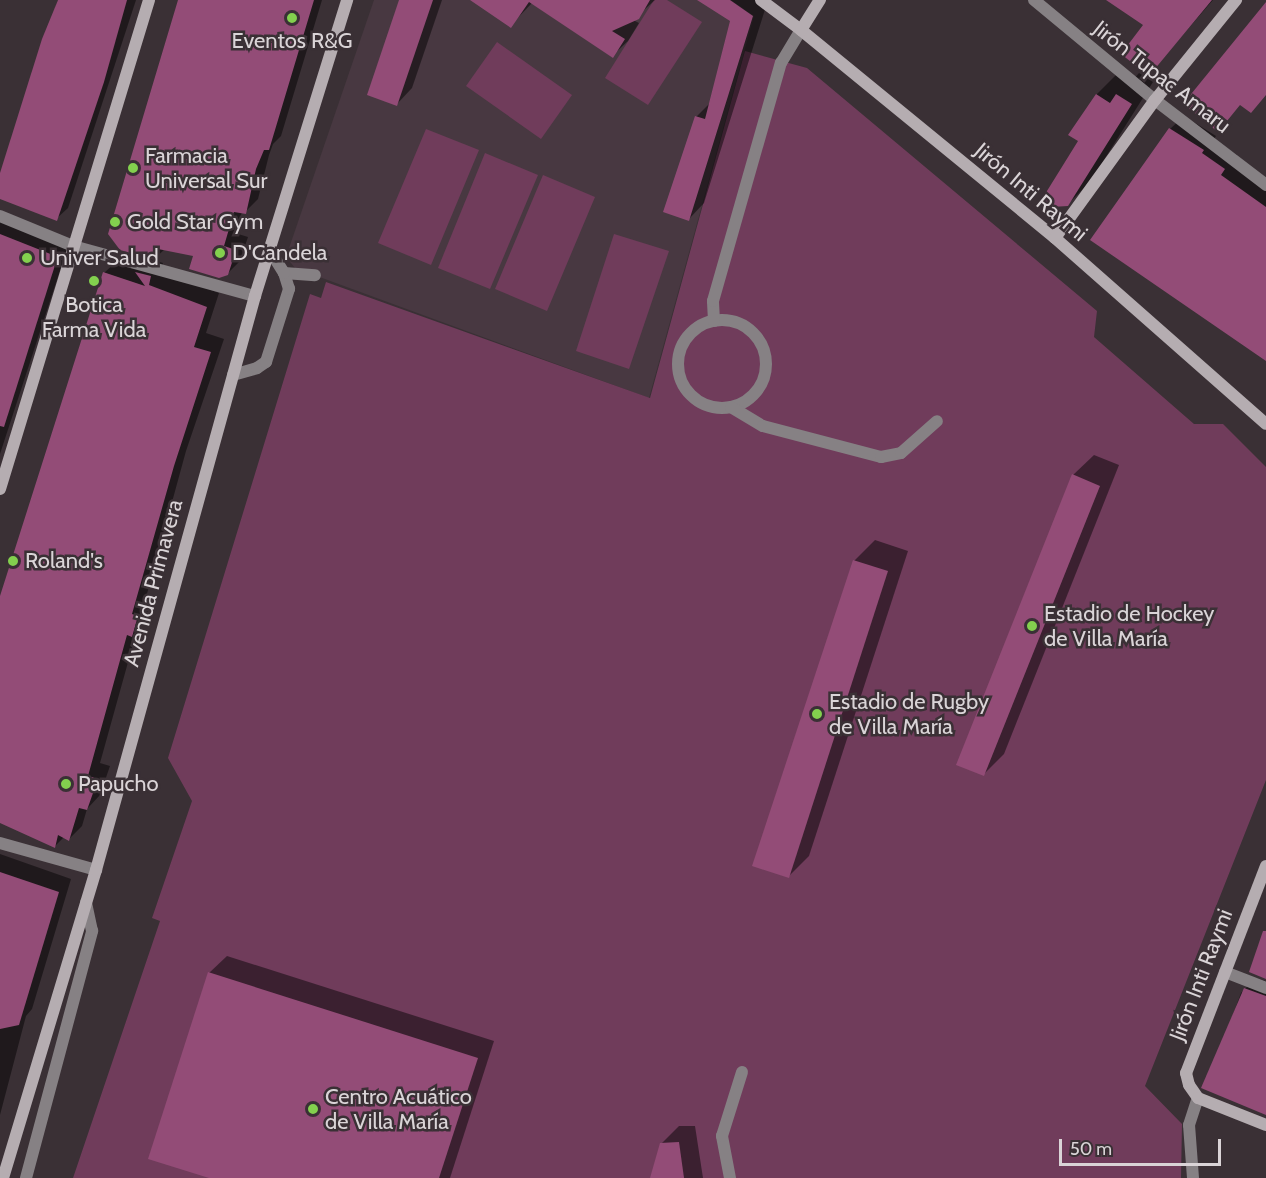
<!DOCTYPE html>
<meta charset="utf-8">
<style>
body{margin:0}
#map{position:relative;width:1266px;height:1178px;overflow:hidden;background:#3a3035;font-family:Cabin,sans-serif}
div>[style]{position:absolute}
.built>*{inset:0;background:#483841}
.green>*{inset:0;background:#703c5b}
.shadow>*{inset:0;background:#0007}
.building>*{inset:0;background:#934c77}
.lane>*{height:12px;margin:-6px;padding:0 6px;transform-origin:6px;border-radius:6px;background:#868184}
.lane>.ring{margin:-6px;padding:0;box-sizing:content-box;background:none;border:12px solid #868184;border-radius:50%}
.street>*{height:12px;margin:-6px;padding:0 6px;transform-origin:6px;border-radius:6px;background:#868184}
.secondary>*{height:12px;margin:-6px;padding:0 6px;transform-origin:6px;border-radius:6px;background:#b5adb1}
.dots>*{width:16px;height:16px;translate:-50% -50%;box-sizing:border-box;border:3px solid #3a3035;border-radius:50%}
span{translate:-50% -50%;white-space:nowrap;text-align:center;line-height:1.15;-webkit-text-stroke:5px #3a3035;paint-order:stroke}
.poi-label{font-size:22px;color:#dad4d7}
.left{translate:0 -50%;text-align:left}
.street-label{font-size:22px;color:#dad4d7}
.scale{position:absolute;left:1059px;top:1139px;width:162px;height:27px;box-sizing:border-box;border:3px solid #dad4d7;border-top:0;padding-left:8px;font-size:18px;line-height:21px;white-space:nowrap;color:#dad4d7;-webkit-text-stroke:4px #3a3035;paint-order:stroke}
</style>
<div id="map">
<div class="built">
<div style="clip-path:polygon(374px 0,731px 0,754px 16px,649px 398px,295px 268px,286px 257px)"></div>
</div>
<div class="green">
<div style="clip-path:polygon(654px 0,667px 0,702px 22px,648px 105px,605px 78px)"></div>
<div style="clip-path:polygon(497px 42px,572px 95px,541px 139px,466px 86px)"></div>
<div style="clip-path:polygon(745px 51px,807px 68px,1097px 311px,1094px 337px,1194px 424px,1223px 424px,1266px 467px,1266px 780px,1145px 1086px,1182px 1124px,1181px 1178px,73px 1178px,160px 921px,152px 918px,192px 801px,168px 758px,310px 294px,321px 298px,326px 282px,650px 398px)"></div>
<div style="clip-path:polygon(426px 129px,479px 150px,431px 265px,378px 243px)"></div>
<div style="clip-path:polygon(485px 153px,538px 175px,490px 289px,438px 268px)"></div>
<div style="clip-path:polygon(543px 175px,595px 197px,547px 311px,495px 289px)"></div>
<div style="clip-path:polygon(614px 234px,669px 251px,629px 369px,576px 351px)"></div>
</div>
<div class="shadow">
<div style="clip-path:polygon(58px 0,136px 0,68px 208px,56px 219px,0 197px,0 176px)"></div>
<div style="clip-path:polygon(180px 0,322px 0,281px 136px,273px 144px,269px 155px,258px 199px,245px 212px,242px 212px,235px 233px,248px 237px,240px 261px,227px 274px,195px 255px,165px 249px,153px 260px,163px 263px,161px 271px,219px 293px,206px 333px,224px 339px,186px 451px,145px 601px,150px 602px,145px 622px,137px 630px,100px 763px,110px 766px,100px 795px,87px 809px,82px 826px,69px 839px,64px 837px,55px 846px,0 821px,0 609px,104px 273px,118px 260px,142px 267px,151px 257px)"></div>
<div style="clip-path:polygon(401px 0,442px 0,412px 88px,397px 104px)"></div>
<div style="clip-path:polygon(473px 0,655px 0,633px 20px,639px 23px,628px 41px,612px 56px,532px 3px,510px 26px)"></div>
<div style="clip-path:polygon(700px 0,768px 0,704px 203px,689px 219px,696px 117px,711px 102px,732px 21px)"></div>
<div style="clip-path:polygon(1130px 0,1213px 0,1149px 74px,1145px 25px)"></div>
<div style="clip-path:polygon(1119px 72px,1132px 81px,1139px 73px,1153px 82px,1090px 182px,1068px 204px,1080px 141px,1070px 135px,1097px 94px)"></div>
<div style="clip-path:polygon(1184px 116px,1216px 136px,1214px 139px,1237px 155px,1233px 161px,1266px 184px,1266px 359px,1170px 129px)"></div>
<div style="clip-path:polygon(0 217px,67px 249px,0 454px)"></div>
<div style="clip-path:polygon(1094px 455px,1119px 465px,1004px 754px,984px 774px,1073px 475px)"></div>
<div style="clip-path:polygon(875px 540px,908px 551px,809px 856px,789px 876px,854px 561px)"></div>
<div style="clip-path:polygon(0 854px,71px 879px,32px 1009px,26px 1016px,0 1115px)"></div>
<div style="clip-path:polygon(227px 956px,494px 1041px,450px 1178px,213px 1178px,209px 973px)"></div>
<div style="clip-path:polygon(1256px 978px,1266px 981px,1266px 1114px,1215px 1063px,1241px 993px)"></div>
<div style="clip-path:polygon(679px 1126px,695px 1126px,703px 1178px,651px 1178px,661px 1144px)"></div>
</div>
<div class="building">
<div style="clip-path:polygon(58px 0,127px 0,104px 82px,57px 221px,0 199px,0 173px,42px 39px)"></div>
<div style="clip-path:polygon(178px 0,314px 0,269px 150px,264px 150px,256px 169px,246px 214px,234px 212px,224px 246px,236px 250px,228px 275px,219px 278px,189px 269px,193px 256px,158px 249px,155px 260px,120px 250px,108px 234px)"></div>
<div style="clip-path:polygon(399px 0,433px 0,397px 106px,367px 95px)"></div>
<div style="clip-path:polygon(470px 0,650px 0,639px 19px,612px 31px,625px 39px,613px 58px,529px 2px,511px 28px)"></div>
<div style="clip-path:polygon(697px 0,730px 0,753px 16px,689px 221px,663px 212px,695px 116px,705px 119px,730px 21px)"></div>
<div style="clip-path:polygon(1106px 0,1212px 0,1149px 76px,1121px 54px,1143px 25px)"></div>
<div style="clip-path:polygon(1266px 2px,1266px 95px,1251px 113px,1240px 105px,1218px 132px,1183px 104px)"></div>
<div style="clip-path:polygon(1096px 94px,1110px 103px,1116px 94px,1132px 104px,1068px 206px,1051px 207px,1042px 199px,1078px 141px,1068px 135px)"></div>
<div style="clip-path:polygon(1169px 128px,1204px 150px,1202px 153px,1225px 169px,1221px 175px,1266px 207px,1266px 361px,1090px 240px)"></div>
<div style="clip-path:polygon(0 234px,53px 255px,56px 262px,4px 427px,0 426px)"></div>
<div style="clip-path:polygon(103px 272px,145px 286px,135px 272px,151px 276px,149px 285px,207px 307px,194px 347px,211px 352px,174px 466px,132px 614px,138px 616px,132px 637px,127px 635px,88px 776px,98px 779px,87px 810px,79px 808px,69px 841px,58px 835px,55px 848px,0 823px,0 596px)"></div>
<div style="clip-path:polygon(1072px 474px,1100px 486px,984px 776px,956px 765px)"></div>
<div style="clip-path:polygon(853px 560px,888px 571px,789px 878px,752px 866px)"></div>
<div style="clip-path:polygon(0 872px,59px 892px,19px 1025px,0 1029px)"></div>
<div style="clip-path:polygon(1263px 931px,1266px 931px,1266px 979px,1249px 972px)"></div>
<div style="clip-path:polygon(208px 972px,478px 1058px,439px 1178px,209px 1178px,148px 1159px)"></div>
<div style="clip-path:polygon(1244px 988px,1266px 996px,1266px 1115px,1201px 1088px)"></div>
<div style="clip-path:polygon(679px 1142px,684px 1178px,650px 1178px,660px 1143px)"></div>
</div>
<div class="lane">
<div style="left:284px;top:273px;width:31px;rotate:4deg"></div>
<div class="ring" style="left:678px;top:320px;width:76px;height:76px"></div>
<div style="left:714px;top:321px;width:20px;rotate:-93deg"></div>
<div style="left:713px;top:301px;width:248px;rotate:-74.1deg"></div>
<div style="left:781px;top:63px;width:39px;rotate:-59deg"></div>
<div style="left:233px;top:375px;width:25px;rotate:-16deg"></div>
<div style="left:257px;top:368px;width:11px;rotate:-34deg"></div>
<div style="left:266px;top:362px;width:77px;rotate:-72.5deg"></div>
<div style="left:289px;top:289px;width:17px;rotate:-107deg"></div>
<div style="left:284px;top:273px;width:28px;rotate:-122deg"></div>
<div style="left:731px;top:407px;width:37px;rotate:31deg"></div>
<div style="left:763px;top:426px;width:122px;rotate:14.7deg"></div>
<div style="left:881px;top:457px;width:20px;rotate:-11deg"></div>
<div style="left:901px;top:453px;width:48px;rotate:-41.6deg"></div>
<div style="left:26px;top:1178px;width:256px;rotate:-75deg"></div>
<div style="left:92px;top:931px;width:29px;rotate:-102deg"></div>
<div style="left:730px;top:1178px;width:43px;rotate:-100.8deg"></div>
<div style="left:722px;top:1136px;width:67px;rotate:-72.6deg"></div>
<div style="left:1193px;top:1178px;width:53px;rotate:-94.3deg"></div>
<div style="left:1189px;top:1125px;width:28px;rotate:-72deg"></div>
</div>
<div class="street">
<div style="left:1034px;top:0;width:157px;rotate:39.6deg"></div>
<div style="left:1155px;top:100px;width:140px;rotate:37.4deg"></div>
<div style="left:0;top:216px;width:79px;rotate:22.3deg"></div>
<div style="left:73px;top:246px;width:189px;rotate:15.4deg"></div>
<div style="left:0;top:843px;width:100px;rotate:15.7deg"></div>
<div style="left:1225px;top:972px;width:44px;rotate:21.3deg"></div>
</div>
<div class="secondary">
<div style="left:761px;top:0;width:50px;rotate:36.9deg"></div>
<div style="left:801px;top:30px;width:328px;rotate:39.3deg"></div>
<div style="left:1055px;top:238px;width:281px;rotate:41.4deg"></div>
<div style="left:801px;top:30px;width:36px;rotate:-58deg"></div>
<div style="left:1055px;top:238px;width:170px;rotate:-54.1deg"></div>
<div style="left:1155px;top:100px;width:129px;rotate:-51deg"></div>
<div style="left:0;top:489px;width:511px;rotate:-73.05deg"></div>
<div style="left:1266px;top:866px;width:222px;rotate:111.1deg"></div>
<div style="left:1186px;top:1073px;width:12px;rotate:76deg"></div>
<div style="left:1189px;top:1085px;width:16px;rotate:55deg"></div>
<div style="left:1198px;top:1098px;width:73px;rotate:21.7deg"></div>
<div style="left:3px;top:1178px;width:322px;rotate:-73.2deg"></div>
<div style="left:96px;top:870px;width:596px;rotate:-74.52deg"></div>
<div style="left:255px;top:296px;width:310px;rotate:-72.7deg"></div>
</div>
<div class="dots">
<div style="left:292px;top:18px;background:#83d04e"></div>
<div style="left:133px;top:168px;background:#83d04e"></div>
<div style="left:115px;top:222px;background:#83d04e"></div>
<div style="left:220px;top:253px;background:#83d04e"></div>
<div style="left:27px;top:258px;background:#83d04e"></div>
<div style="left:94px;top:281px;background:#83d04e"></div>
<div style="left:13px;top:561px;background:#83d04e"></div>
<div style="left:1032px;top:626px;background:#83d04e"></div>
<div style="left:817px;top:714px;background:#83d04e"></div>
<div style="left:66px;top:784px;background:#83d04e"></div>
<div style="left:313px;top:1109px;background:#83d04e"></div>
</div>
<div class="poi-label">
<span style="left:292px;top:41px">Eventos R&amp;G</span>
<span class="left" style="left:145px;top:168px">Farmacia<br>Universal Sur</span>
<span class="left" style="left:127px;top:222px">Gold Star Gym</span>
<span class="left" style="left:232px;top:253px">D'Candela</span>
<span class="left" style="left:40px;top:258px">Univer Salud</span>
<span style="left:94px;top:317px">Botica<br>Farma Vida</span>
<span class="left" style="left:25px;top:561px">Roland's</span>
<span class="left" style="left:1044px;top:626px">Estadio de Hockey<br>de Villa María</span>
<span class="left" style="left:829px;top:714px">Estadio de Rugby<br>de Villa María</span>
<span class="left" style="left:78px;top:784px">Papucho</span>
<span class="left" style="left:325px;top:1109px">Centro Acuático<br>de Villa María</span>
</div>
<div class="street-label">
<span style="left:1162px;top:77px;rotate:38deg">Jirón Tupac Amaru</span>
<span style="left:1031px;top:192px;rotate:40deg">Jirón Inti Raymi</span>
<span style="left:153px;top:583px;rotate:-75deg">Avenida Primavera</span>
<span style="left:1201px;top:975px;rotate:-69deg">Jirón Inti Raymi</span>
</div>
<div class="scale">50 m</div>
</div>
